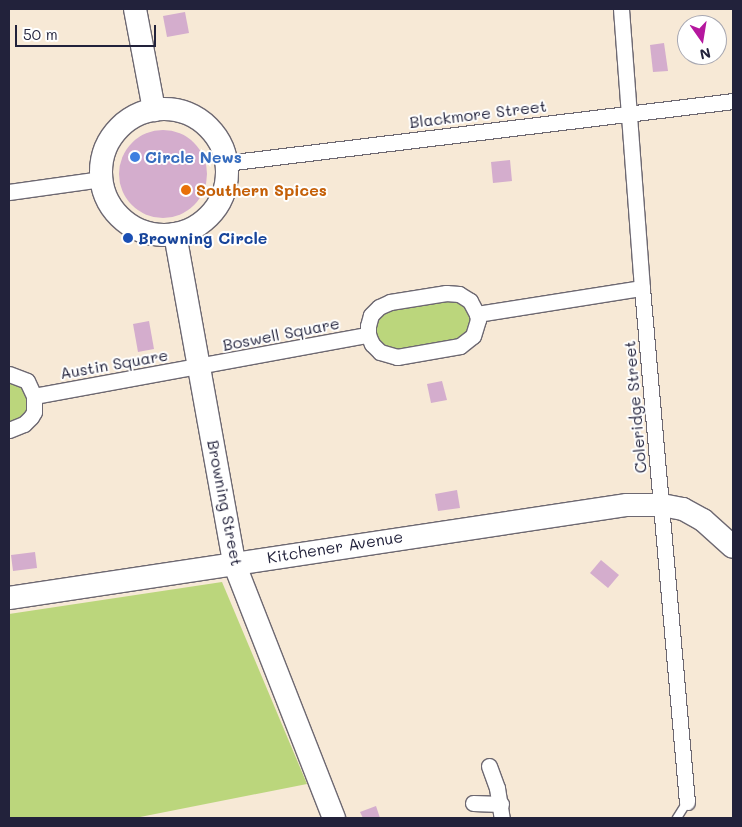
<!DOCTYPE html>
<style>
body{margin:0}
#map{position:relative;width:742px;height:827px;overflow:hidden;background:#f7e9d6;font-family:Mali,sans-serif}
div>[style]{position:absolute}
.green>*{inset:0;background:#bbd67c}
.building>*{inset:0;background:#d4adcd}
.round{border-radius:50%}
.roads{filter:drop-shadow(1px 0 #6d6871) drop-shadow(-1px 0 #6d6871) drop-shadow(0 1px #6d6871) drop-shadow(0 -1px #6d6871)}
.lane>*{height:8px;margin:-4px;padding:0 4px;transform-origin:4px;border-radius:4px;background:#fff}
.street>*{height:15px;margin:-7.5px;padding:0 7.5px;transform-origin:7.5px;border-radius:7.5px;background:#fff}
.secondary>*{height:22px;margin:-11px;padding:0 11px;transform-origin:11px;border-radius:11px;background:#fff}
.secondary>.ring{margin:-11px;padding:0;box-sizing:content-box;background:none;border:22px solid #fff;border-radius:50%}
.dots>*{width:14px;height:14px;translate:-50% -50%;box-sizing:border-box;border:2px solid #fff;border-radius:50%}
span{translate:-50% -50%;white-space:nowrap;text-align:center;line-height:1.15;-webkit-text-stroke:4px #fff;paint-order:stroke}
.street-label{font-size:16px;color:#22223b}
.shop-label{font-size:16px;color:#366cbe;font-weight:700}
.left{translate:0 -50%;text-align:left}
.food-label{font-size:16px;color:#c56008;font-weight:700}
.transit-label{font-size:16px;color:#164399;font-weight:700}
.frame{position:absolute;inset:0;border:10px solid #22223b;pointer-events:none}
.north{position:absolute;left:677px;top:15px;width:50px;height:50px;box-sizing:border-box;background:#fff;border:1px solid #a7a7b1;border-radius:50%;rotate:167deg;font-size:14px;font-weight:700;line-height:20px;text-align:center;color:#22223b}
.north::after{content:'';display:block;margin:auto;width:18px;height:22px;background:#b5179e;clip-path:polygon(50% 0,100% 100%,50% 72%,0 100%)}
.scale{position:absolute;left:15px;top:25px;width:141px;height:22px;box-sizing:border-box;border:2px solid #22223b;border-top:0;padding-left:6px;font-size:15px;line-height:18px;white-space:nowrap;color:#22223b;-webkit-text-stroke:4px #fff;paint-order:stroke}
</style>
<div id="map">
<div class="green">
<div style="clip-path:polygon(446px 299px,457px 301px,465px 306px,469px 312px,471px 320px,470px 329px,463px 338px,397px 351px,383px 348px,374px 334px,377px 319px,382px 313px,391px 309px)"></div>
<div style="clip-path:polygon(9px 379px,14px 380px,28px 392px,26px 415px,9px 425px)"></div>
<div style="clip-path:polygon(222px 582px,307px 784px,135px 818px,9px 818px,9px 614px)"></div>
</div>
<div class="building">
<div style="clip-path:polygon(185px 12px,189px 33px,167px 37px,163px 16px)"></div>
<div style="clip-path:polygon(664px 43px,668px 71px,653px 72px,650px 45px)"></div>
<div class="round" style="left:119px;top:130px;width:88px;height:88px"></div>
<div style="clip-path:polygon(510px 160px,512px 181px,493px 183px,491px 162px)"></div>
<div style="clip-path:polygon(149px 321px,154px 349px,138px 352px,133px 324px)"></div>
<div style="clip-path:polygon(442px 381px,447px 400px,431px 403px,427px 384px)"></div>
<div style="clip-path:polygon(457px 490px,460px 508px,438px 511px,435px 494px)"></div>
<div style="clip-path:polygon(35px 552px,37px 568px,13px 571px,11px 555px)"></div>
<div style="clip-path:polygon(601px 560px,619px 575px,608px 588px,590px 573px)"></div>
<div style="clip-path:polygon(376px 806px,380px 818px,363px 818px,360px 812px)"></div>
</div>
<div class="roads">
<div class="lane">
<div style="left:677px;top:818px;width:19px;rotate:-58deg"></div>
</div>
<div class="street">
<div style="left:621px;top:9px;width:280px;rotate:85.7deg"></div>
<div style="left:642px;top:288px;width:516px;rotate:85deg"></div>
<div style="left:226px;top:163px;width:511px;rotate:-6.97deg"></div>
<div style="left:9px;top:192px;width:93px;rotate:-8deg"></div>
<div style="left:368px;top:335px;width:10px;rotate:66deg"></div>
<div style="left:372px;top:344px;width:11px;rotate:45deg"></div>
<div style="left:380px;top:352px;width:18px;rotate:16deg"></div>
<div style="left:397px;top:357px;width:64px;rotate:-9.9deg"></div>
<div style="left:460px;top:346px;width:16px;rotate:-38deg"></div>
<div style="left:473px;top:336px;width:17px;rotate:-73deg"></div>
<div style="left:478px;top:320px;width:6px;rotate:-99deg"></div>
<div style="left:477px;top:314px;width:167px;rotate:-9deg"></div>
<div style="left:9px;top:374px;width:19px;rotate:21deg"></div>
<div style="left:27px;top:381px;width:17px;rotate:65deg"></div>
<div style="left:9px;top:430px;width:16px;rotate:-22deg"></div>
<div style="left:24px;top:424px;width:10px;rotate:-45deg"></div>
<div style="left:31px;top:417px;width:6px;rotate:-59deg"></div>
<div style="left:34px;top:412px;width:16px;rotate:-90deg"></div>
<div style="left:34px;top:396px;width:340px;rotate:-10.4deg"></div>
<div style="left:368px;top:335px;width:9px;rotate:-90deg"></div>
<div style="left:368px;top:326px;width:11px;rotate:-75deg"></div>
<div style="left:371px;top:315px;width:11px;rotate:-45deg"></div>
<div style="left:379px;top:307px;width:12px;rotate:-24deg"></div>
<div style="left:390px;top:302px;width:57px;rotate:-9.1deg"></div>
<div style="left:446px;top:293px;width:13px;rotate:4deg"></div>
<div style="left:459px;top:294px;width:13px;rotate:32deg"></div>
<div style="left:470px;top:301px;width:15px;rotate:62deg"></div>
<div style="left:489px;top:766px;width:23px;rotate:70deg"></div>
<div style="left:497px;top:788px;width:30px;rotate:81deg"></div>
<div style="left:473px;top:803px;width:28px;rotate:2deg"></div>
</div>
<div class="secondary">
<div style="left:135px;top:9px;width:103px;rotate:79.3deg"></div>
<div class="ring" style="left:101px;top:109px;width:104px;height:104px"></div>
<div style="left:175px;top:234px;width:334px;rotate:79.8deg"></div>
<div style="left:234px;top:563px;width:274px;rotate:68.6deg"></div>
<div style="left:9px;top:598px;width:625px;rotate:-8.56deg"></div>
<div style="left:627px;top:505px;width:35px"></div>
<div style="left:662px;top:505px;width:21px;rotate:11deg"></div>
<div style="left:683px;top:509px;width:23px;rotate:29deg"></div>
<div style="left:703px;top:520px;width:40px;rotate:42deg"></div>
</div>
</div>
<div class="dots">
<div style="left:135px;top:157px;background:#3f7fe0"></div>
<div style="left:186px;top:190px;background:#e8710a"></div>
<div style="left:128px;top:238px;background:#1a4fb4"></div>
</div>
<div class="street-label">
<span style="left:478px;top:114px;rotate:-7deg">Blackmore Street</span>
<span style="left:281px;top:334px;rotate:-11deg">Boswell Square</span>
<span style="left:114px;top:364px;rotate:-10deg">Austin Square</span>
<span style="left:635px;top:407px;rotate:-95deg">Coleridge Street</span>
<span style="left:225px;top:503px;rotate:79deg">Browning Street</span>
<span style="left:335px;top:547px;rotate:-9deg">Kitchener Avenue</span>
</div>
<div class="shop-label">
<span class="left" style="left:145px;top:157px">Circle News</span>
</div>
<div class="food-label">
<span class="left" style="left:196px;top:190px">Southern Spices</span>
</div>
<div class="transit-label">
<span class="left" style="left:138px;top:238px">Browning Circle</span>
</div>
<div class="frame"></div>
<div class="north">N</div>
<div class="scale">50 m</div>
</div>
